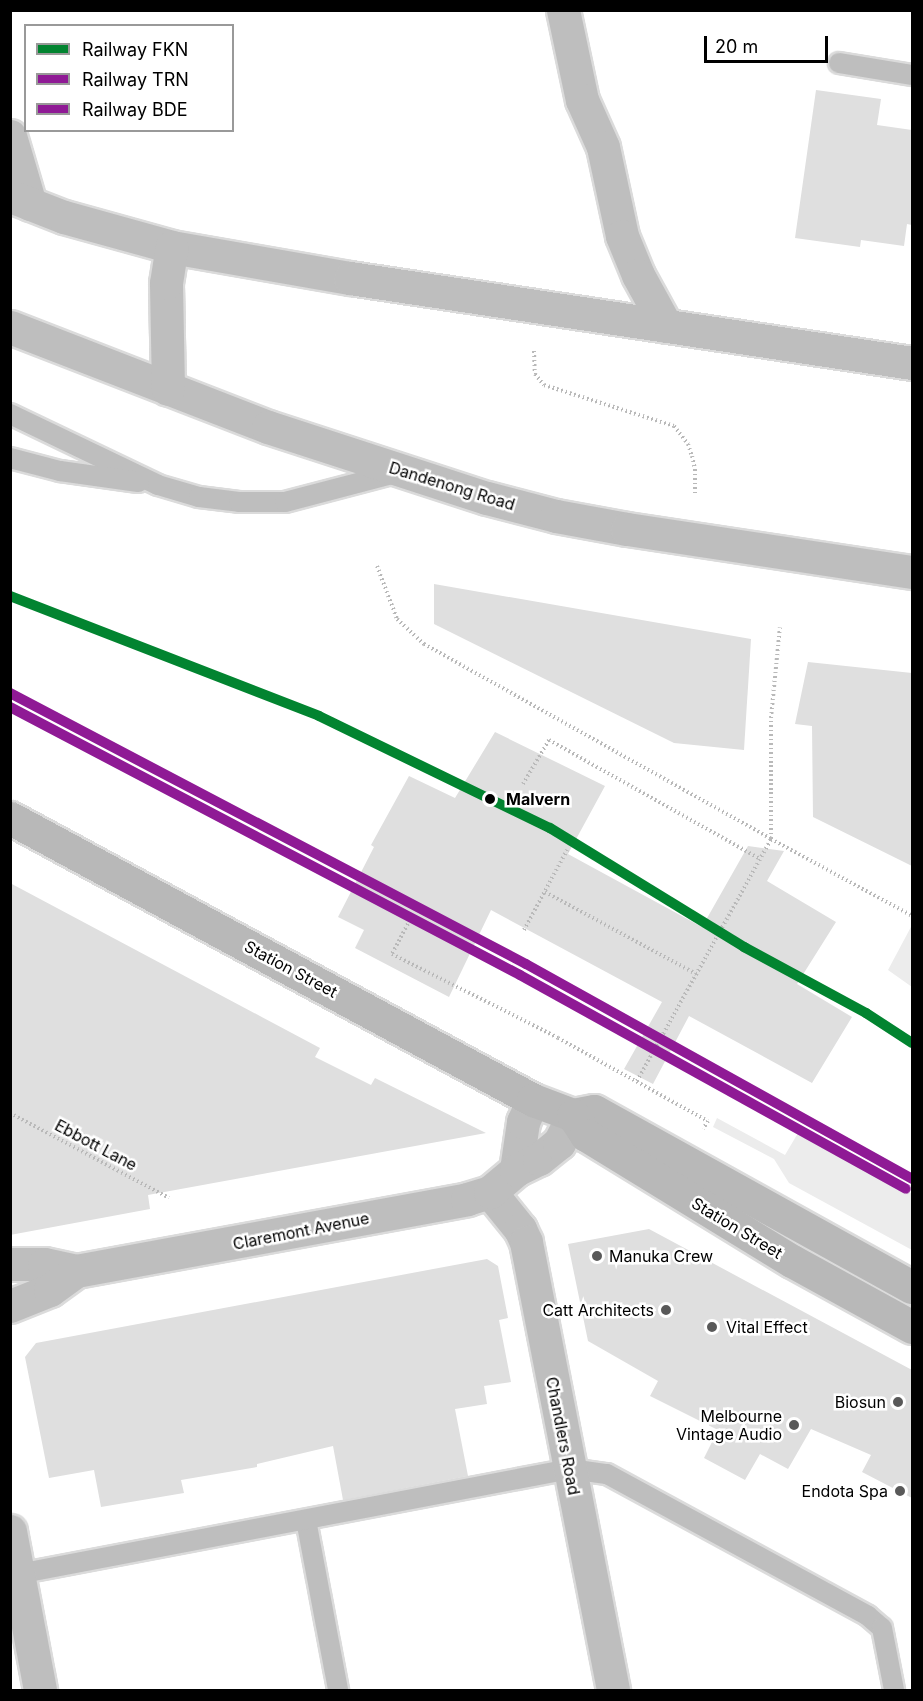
<!DOCTYPE html>
<style>
body{margin:0}
#map{position:relative;width:923px;height:1701px;overflow:hidden;background:#fff;font-family:Inter,sans-serif}
div>[style]{position:absolute}
.green>*{inset:0;background:#ececec}
.building>*{inset:0;background:#dfdfdf}
.path>*{height:4px;margin-top:-2px;transform-origin:0;background:repeating-linear-gradient(90deg,#b9b9b9 0 1.5px,transparent 0 4.5px)}
.roads{filter:drop-shadow(2px 0 #dbdbdb) drop-shadow(-2px 0 #dbdbdb) drop-shadow(0 2px #dbdbdb) drop-shadow(0 -2px #dbdbdb)}
.lane>*{height:20px;margin:-10px;padding:0 10px;transform-origin:10px;border-radius:10px;background:#bebebe}
.street>*{height:33px;margin:-16.5px;padding:0 16.5px;transform-origin:16.5px;border-radius:16.5px;background:#bebebe}
.secondary>*{height:33px;margin:-16.5px;padding:0 16.5px;transform-origin:16.5px;border-radius:16.5px;background:#b8b8b8}
.highway>*{height:33px;margin:-16.5px;padding:0 16.5px;transform-origin:16.5px;border-radius:16.5px;background:#bebebe}
.rail-1>*{height:10px;margin:-5px;padding:0 5px;transform-origin:5px;border-radius:5px;background:#028430}
.rail-2>*{height:10px;margin:-5px;padding:0 5px;transform-origin:5px;border-radius:5px;background:#8f1a95}
.rail-3>*{height:10px;margin:-5px;padding:0 5px;transform-origin:5px;border-radius:5px;background:#8f1a95}
.dots>*{width:16px;height:16px;translate:-50% -50%;box-sizing:border-box;border:3px solid #fff;border-radius:50%}
span{translate:-50% -50%;white-space:nowrap;text-align:center;line-height:1.15;-webkit-text-stroke:5px #fff;paint-order:stroke}
.street-label{font-size:16px;color:#000}
.stop-label{font-size:16px;color:#000;font-weight:700}
.left{translate:0 -50%;text-align:left}
.poi-label{font-size:16px;color:#000}
.right{translate:-100% -50%;text-align:right}
.frame{position:absolute;inset:0;border:12px solid #000;pointer-events:none}
.legend{position:absolute;left:24px;top:24px;width:210px;height:108px;box-sizing:border-box;background:#fff;border:2px solid #999;margin:0;padding:8px 10px;list-style:none;font-size:18px;color:#000}
.legend li{display:flex;align-items:center;gap:12px;height:30px}
.legend b{width:30px;border:2px solid #999}
.scale{position:absolute;left:704px;top:36px;width:124px;height:27px;box-sizing:border-box;border:3px solid #000;border-top:0;padding-left:8px;font-size:18px;line-height:21px;white-space:nowrap;color:#000;-webkit-text-stroke:4px #fff;paint-order:stroke}
</style>
<div id="map">
<div class="green">
<div style="clip-path:polygon(912px 925px,912px 987px,888px 970px)"></div>
<div style="clip-path:polygon(717px 1118px,785px 1155px,798px 1133px,912px 1194px,912px 1250px,789px 1183px,774px 1159px,713px 1127px)"></div>
</div>
<div class="building">
<div style="clip-path:polygon(816px 90px,881px 99px,877px 125px,912px 130px,912px 225px,907px 224px,904px 246px,861px 240px,860px 247px,795px 238px)"></div>
<div style="clip-path:polygon(434px 584px,751px 639px,744px 750px,674px 743px,434px 624px)"></div>
<div style="clip-path:polygon(808px 662px,912px 673px,912px 866px,813px 817px,812px 726px,795px 724px)"></div>
<div style="clip-path:polygon(495px 732px,605px 786px,568px 854px,702px 927px,748px 846px,784px 851px,767px 881px,836px 922px,797px 984px,852px 1017px,812px 1083px,689px 1016px,653px 1084px,624px 1069px,662px 1002px,491px 910px,449px 997px,355px 948px,364px 930px,338px 917px,374px 847px,371px 845px,409px 776px,455px 798px)"></div>
<div style="clip-path:polygon(10px 883px,320px 1048px,315px 1057px,371px 1085px,375px 1078px,486px 1133px,148px 1195px,150px 1209px,10px 1235px)"></div>
<div style="clip-path:polygon(649px 1229px,912px 1370px,912px 1498px,862px 1472px,871px 1455px,811px 1429px,788px 1469px,760px 1454px,745px 1480px,704px 1458px,718px 1430px,650px 1396px,658px 1381px,588px 1341px,568px 1244px)"></div>
<div style="clip-path:polygon(487px 1259px,498px 1266px,508px 1318px,499px 1320px,511px 1382px,484px 1386px,487px 1404px,455px 1409px,468px 1476px,343px 1500px,333px 1446px,257px 1464px,257px 1467px,181px 1480px,184px 1493px,101px 1507px,94px 1470px,49px 1478px,25px 1357px,36px 1343px)"></div>
</div>
<div class="path">
<div style="left:534px;top:351px;width:23px;rotate:88deg"></div>
<div style="left:535px;top:374px;width:14px;rotate:51deg"></div>
<div style="left:544px;top:385px;width:136px;rotate:17.5deg"></div>
<div style="left:674px;top:426px;width:23px;rotate:52deg"></div>
<div style="left:688px;top:444px;width:13px;rotate:72deg"></div>
<div style="left:692px;top:456px;width:13px;rotate:77deg"></div>
<div style="left:695px;top:469px;width:26px;rotate:90deg"></div>
<div style="left:377px;top:566px;width:57px;rotate:69.3deg"></div>
<div style="left:397px;top:619px;width:37px;rotate:43deg"></div>
<div style="left:424px;top:644px;width:398px;rotate:29.3deg"></div>
<div style="left:771px;top:839px;width:121px;rotate:-90deg"></div>
<div style="left:771px;top:718px;width:91px;rotate:-84.4deg"></div>
<div style="left:523px;top:784px;width:51px;rotate:-59.4deg"></div>
<div style="left:549px;top:740px;width:242px;rotate:29.4deg"></div>
<div style="left:545px;top:892px;width:172px;rotate:28.5deg"></div>
<div style="left:412px;top:916px;width:43px;rotate:117.8deg"></div>
<div style="left:392px;top:954px;width:186px;rotate:26.8deg"></div>
<div style="left:558px;top:1038px;width:171px;rotate:29deg"></div>
<div style="left:708px;top:1121px;width:9px;rotate:122deg"></div>
<div style="left:524px;top:930px;width:91px;rotate:-61.7deg"></div>
<div style="left:637px;top:1081px;width:277px;rotate:-61deg"></div>
<div style="left:771px;top:839px;width:161px;rotate:28.6deg"></div>
<div style="left:10px;top:1113px;width:180px;rotate:28.1deg"></div>
</div>
<div class="roads">
<div class="lane">
<div style="left:839px;top:63px;width:74px;rotate:9.3deg"></div>
<div style="left:10px;top:414px;width:164px;rotate:25.6deg"></div>
<div style="left:158px;top:485px;width:43px;rotate:16.3deg"></div>
<div style="left:199px;top:497px;width:40px;rotate:7.1deg"></div>
<div style="left:239px;top:502px;width:46px"></div>
<div style="left:285px;top:502px;width:118px;rotate:-14.7deg"></div>
<div style="left:10px;top:458px;width:52px;rotate:14.6deg"></div>
<div style="left:60px;top:471px;width:79px;rotate:8deg"></div>
<div style="left:306px;top:1520px;width:173px;rotate:79.3deg"></div>
<div style="left:18px;top:1574px;width:562px;rotate:-10.77deg"></div>
<div style="left:570px;top:1469px;width:37px;rotate:8deg"></div>
<div style="left:607px;top:1474px;width:297px;rotate:28.5deg"></div>
<div style="left:868px;top:1616px;width:18px;rotate:41deg"></div>
<div style="left:882px;top:1628px;width:63px;rotate:79deg"></div>
</div>
<div class="street">
<div style="left:563px;top:10px;width:92px;rotate:78.1deg"></div>
<div style="left:582px;top:100px;width:51px;rotate:65.9deg"></div>
<div style="left:603px;top:147px;width:91px;rotate:77.9deg"></div>
<div style="left:622px;top:236px;width:42px;rotate:67.7deg"></div>
<div style="left:638px;top:275px;width:58px;rotate:61.2deg"></div>
<div style="left:10px;top:136px;width:71px;rotate:73.6deg"></div>
<div style="left:516px;top:1170px;width:49px;rotate:-81.7deg"></div>
<div style="left:523px;top:1122px;width:24px;rotate:-66deg"></div>
<div style="left:490px;top:1192px;width:48px;rotate:51deg"></div>
<div style="left:520px;top:1229px;width:14px;rotate:65deg"></div>
<div style="left:526px;top:1242px;width:456px;rotate:79deg"></div>
<div style="left:10px;top:1264px;width:34px"></div>
<div style="left:44px;top:1264px;width:33px;rotate:12deg"></div>
<div style="left:76px;top:1271px;width:398px;rotate:-10.4deg"></div>
<div style="left:467px;top:1199px;width:24px;rotate:-17deg"></div>
<div style="left:490px;top:1192px;width:34px;rotate:-40deg"></div>
<div style="left:516px;top:1170px;width:25px;rotate:-26deg"></div>
<div style="left:539px;top:1159px;width:26px;rotate:-39deg"></div>
<div style="left:559px;top:1143px;width:31px;rotate:-63deg"></div>
<div style="left:10px;top:1306px;width:43px;rotate:-21.8deg"></div>
<div style="left:50px;top:1290px;width:32px;rotate:-36deg"></div>
<div style="left:10px;top:1531px;width:162px;rotate:79.3deg"></div>
</div>
<div class="secondary">
<div style="left:10px;top:818px;width:594px;rotate:28.33deg"></div>
<div style="left:533px;top:1100px;width:43px;rotate:20.6deg"></div>
<div style="left:573px;top:1115px;width:21px;rotate:-11deg"></div>
<div style="left:594px;top:1111px;width:363px;rotate:29deg"></div>
<div style="left:573px;top:1115px;width:24px;rotate:57deg"></div>
<div style="left:586px;top:1135px;width:241px;rotate:31.5deg"></div>
<div style="left:792px;top:1261px;width:137px;rotate:28.8deg"></div>
</div>
<div class="highway">
<div style="left:10px;top:196px;width:58px;rotate:21.3deg"></div>
<div style="left:64px;top:217px;width:112px;rotate:15.5deg"></div>
<div style="left:172px;top:247px;width:181px;rotate:9.9deg"></div>
<div style="left:350px;top:278px;width:568px;rotate:8.6deg"></div>
<div style="left:10px;top:327px;width:277px;rotate:21.2deg"></div>
<div style="left:268px;top:427px;width:230px;rotate:18deg"></div>
<div style="left:487px;top:498px;width:71px;rotate:14.6deg"></div>
<div style="left:556px;top:516px;width:72px;rotate:10.4deg"></div>
<div style="left:627px;top:529px;width:288px;rotate:8.6deg"></div>
<div style="left:168px;top:389px;width:106px;rotate:-91.1deg"></div>
<div style="left:166px;top:283px;width:36px;rotate:-81deg"></div>
</div>
</div>
<div class="rail-1">
<div style="left:10px;top:596px;width:331px;rotate:21.2deg"></div>
<div style="left:319px;top:716px;width:257px;rotate:25.9deg"></div>
<div style="left:550px;top:828px;width:228px;rotate:31.5deg"></div>
<div style="left:744px;top:947px;width:139px;rotate:28.4deg"></div>
<div style="left:866px;top:1013px;width:55px;rotate:33.1deg"></div>
</div>
<div class="rail-2">
<div style="left:10px;top:693px;width:583px;rotate:27.71deg"></div>
<div style="left:526px;top:964px;width:442px;rotate:29.1deg"></div>
</div>
<div class="rail-3">
<div style="left:10px;top:707px;width:576px;rotate:27.72deg"></div>
<div style="left:520px;top:975px;width:441px;rotate:29deg"></div>
</div>
<div class="dots">
<div style="left:490px;top:799px;background:#000"></div>
<div style="left:597px;top:1256px;background:#595959"></div>
<div style="left:666px;top:1310px;background:#595959"></div>
<div style="left:712px;top:1327px;background:#595959"></div>
<div style="left:898px;top:1402px;background:#595959"></div>
<div style="left:794px;top:1425px;background:#595959"></div>
<div style="left:900px;top:1491px;background:#595959"></div>
</div>
<div class="street-label">
<span style="left:452px;top:486px;rotate:17deg">Dandenong Road</span>
<span style="left:291px;top:969px;rotate:28deg">Station Street</span>
<span style="left:96px;top:1145px;rotate:28deg">Ebbott Lane</span>
<span style="left:737px;top:1228px;rotate:31deg">Station Street</span>
<span style="left:301px;top:1231px;rotate:-11deg">Claremont Avenue</span>
<span style="left:563px;top:1436px;rotate:79deg">Chandlers Road</span>
</div>
<div class="stop-label">
<span class="left" style="left:506px;top:799px">Malvern</span>
</div>
<div class="poi-label">
<span class="left" style="left:609px;top:1256px">Manuka Crew</span>
<span class="right" style="left:654px;top:1310px">Catt Architects</span>
<span class="left" style="left:726px;top:1327px">Vital Effect</span>
<span class="right" style="left:886px;top:1402px">Biosun</span>
<span class="right" style="left:782px;top:1425px">Melbourne<br>Vintage Audio</span>
<span class="right" style="left:888px;top:1491px">Endota Spa</span>
</div>
<div class="frame"></div>
<ul class="legend">
<li><b style="height:8px;background:#028430"></b>Railway FKN</li>
<li><b style="height:8px;background:#8f1a95"></b>Railway TRN</li>
<li><b style="height:8px;background:#8f1a95"></b>Railway BDE</li>
</ul>
<div class="scale">20 m</div>
</div>
